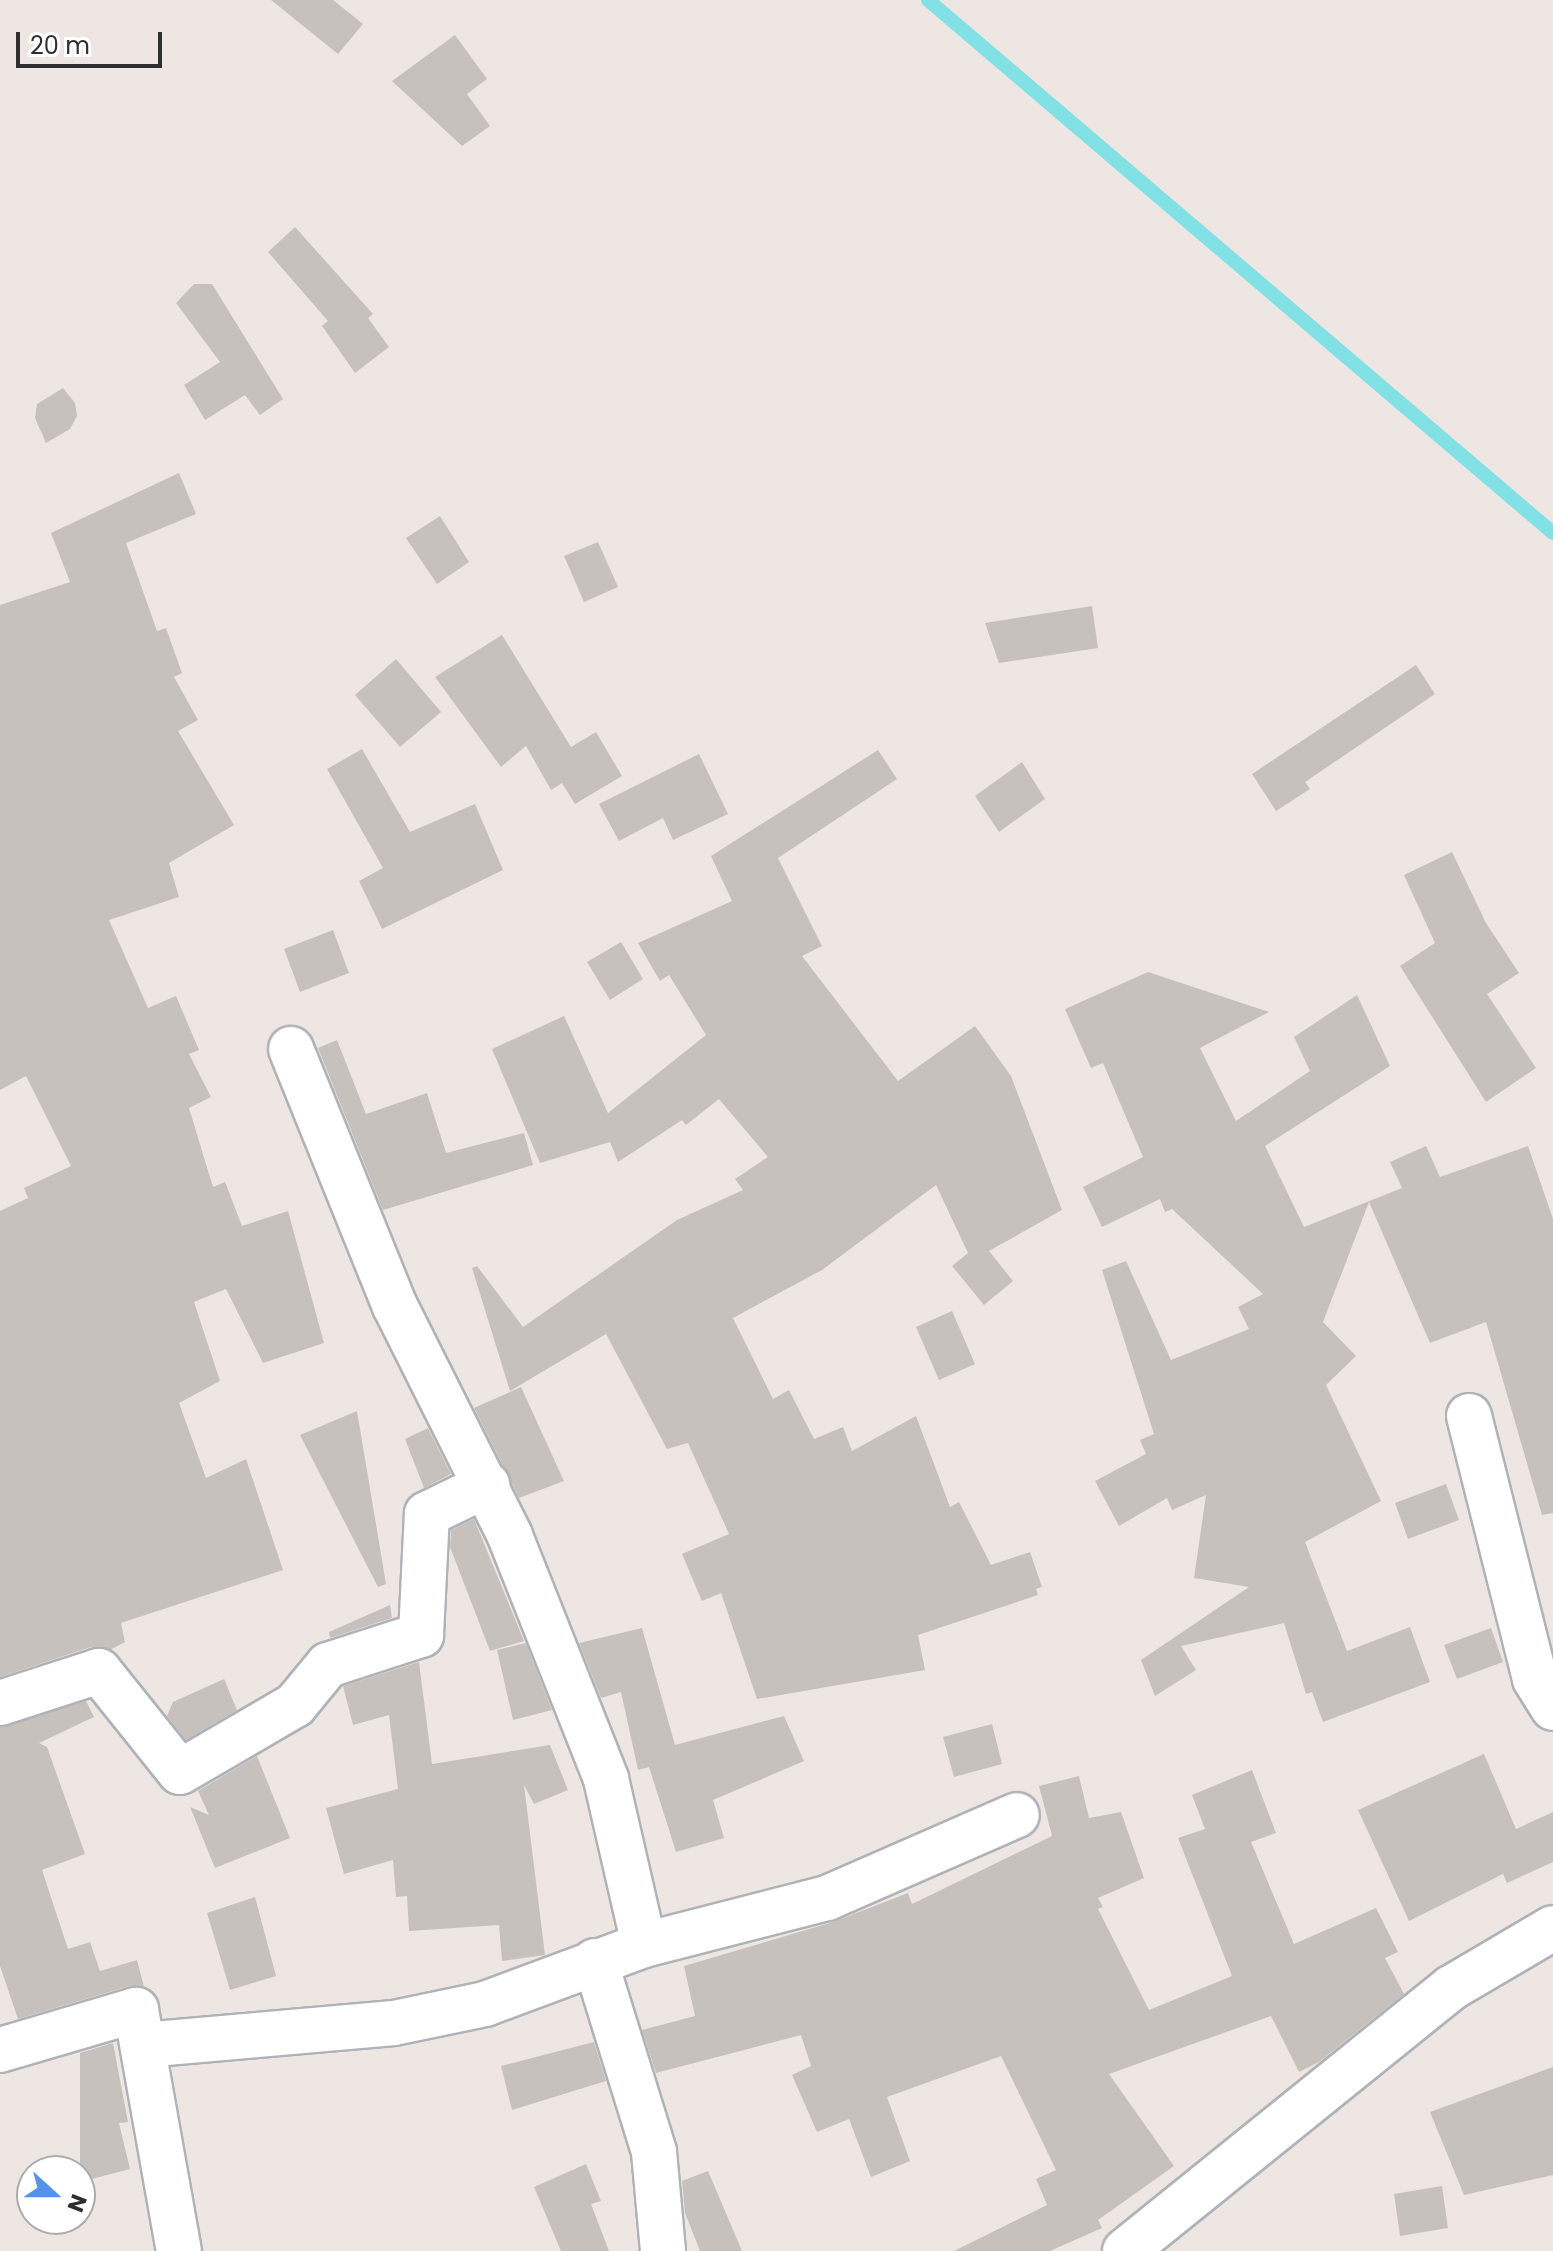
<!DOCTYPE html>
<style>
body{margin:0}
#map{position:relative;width:1553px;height:2251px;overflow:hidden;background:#eee6e2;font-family:Poppins,sans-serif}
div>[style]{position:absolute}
.stream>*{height:14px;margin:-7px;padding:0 7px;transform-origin:7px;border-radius:7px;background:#81e1e4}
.building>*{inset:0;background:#c7c1bd}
.roads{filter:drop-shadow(2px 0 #afb3b8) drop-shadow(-2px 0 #afb3b8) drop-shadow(0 2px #afb3b8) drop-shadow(0 -2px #afb3b8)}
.street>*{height:44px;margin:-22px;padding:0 22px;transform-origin:22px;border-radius:22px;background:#fff}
span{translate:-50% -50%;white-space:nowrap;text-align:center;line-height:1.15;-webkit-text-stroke:6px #fff;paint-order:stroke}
.north{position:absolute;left:16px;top:2155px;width:80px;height:80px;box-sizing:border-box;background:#fff;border:2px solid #ababab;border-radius:50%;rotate:111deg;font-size:22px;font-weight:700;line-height:32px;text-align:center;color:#2e2e2e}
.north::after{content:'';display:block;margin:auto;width:28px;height:36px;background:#5493e9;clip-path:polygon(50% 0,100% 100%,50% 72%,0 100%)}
.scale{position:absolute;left:16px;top:32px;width:146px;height:36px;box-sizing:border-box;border:4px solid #2e2e2e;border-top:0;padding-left:10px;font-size:24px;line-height:28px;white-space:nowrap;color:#2e2e2e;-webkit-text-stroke:6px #fff;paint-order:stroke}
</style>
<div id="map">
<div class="stream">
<div style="left:928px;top:0;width:821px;rotate:40.46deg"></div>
</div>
<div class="building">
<div style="clip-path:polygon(271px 0,333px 0,363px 24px,338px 54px)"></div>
<div style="clip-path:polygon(455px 35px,487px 79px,467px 94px,490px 126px,462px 146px,392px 81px)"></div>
<div style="clip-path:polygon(295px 227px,373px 314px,368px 318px,389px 347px,355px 373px,322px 326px,328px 321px,268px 252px)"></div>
<div style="clip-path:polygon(194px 284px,212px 284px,283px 399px,260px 415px,245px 395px,205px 420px,184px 385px,220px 362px,176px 303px)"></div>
<div style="clip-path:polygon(63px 388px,75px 403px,77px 416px,70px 429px,46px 443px,35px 418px,37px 404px)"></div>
<div style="clip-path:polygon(179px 473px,196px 514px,126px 543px,157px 631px,166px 628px,182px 673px,174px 677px,198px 720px,178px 731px,234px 825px,169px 863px,179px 897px,109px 920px,148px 1008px,176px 996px,199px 1050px,189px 1054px,211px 1097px,189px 1108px,213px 1187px,225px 1182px,242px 1226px,288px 1211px,324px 1343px,263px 1363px,226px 1289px,194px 1302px,220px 1381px,179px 1403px,206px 1478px,246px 1459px,283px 1570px,121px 1623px,125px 1642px,110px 1650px,91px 1647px,0 1677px,0 1211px,28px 1198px,24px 1188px,71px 1166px,26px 1076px,0 1090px,0 605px,70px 582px,51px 533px)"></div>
<div style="clip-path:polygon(440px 516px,469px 562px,437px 584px,406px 538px)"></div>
<div style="clip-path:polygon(598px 542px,618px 587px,584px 602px,564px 556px)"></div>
<div style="clip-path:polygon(1092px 606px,1098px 648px,999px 663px,985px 623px)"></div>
<div style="clip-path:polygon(502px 635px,571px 747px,596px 732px,622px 776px,575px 804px,562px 783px,551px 790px,526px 746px,501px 767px,435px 677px)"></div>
<div style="clip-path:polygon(396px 659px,441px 712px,400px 747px,355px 695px)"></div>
<div style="clip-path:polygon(1416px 665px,1435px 694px,1305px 782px,1310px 789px,1276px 811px,1252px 774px)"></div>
<div style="clip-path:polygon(362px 749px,410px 832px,475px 804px,503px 870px,382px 929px,359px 881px,383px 868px,327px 769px)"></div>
<div style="clip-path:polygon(878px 750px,897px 779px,778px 858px,822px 946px,802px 956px,898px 1081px,975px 1026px,1011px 1076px,1062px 1210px,989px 1251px,1013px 1281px,984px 1305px,952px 1266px,968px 1253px,936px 1185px,822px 1270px,733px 1318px,773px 1399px,789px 1390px,814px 1439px,843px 1427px,852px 1451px,916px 1416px,950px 1507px,959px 1502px,991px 1565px,1030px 1552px,1042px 1587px,1036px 1589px,1038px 1595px,918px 1635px,925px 1670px,757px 1699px,721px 1593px,702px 1601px,682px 1554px,729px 1534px,688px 1443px,667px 1449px,606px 1334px,510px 1391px,472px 1268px,477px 1266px,523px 1327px,677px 1220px,743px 1190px,735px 1179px,768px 1157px,719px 1099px,686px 1125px,682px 1120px,618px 1162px,610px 1142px,540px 1163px,492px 1049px,564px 1016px,608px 1113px,706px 1035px,669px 975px,660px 981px,638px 943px,732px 901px,711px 856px)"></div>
<div style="clip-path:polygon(699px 754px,728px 814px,673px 840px,663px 818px,619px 841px,599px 804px)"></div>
<div style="clip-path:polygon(1022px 762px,1045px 799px,999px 832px,975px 796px)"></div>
<div style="clip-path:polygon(1452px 852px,1486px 923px,1519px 973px,1487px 994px,1536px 1068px,1486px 1102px,1400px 966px,1435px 943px,1404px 875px)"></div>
<div style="clip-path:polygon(333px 930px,349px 973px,300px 992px,284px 949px)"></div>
<div style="clip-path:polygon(621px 942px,643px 979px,610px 1000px,587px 962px)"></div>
<div style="clip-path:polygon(1148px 972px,1269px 1012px,1200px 1048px,1236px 1121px,1310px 1071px,1294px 1037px,1357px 995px,1390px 1066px,1265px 1146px,1304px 1227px,1402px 1188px,1390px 1162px,1426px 1146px,1440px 1177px,1528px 1146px,1553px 1219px,1553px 1513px,1542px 1515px,1486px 1322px,1430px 1343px,1369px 1202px,1323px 1322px,1356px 1356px,1326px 1385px,1381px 1501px,1305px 1542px,1347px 1651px,1410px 1627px,1430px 1682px,1323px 1722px,1312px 1692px,1306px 1694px,1284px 1623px,1181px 1646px,1196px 1670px,1155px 1696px,1141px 1660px,1249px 1587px,1194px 1578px,1206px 1495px,1172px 1510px,1167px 1498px,1119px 1526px,1095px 1481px,1146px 1454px,1140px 1440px,1154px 1434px,1102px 1270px,1126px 1261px,1171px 1360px,1249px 1329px,1238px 1307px,1263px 1294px,1172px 1209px,1165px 1212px,1160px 1199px,1102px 1227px,1083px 1187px,1143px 1157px,1103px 1063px,1091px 1068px,1065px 1009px)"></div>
<div style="clip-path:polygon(337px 1040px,366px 1114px,427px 1093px,446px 1153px,524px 1133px,533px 1165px,383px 1210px,318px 1048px)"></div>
<div style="clip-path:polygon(952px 1311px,975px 1364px,939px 1380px,916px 1327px)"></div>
<div style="clip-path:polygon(521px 1387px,564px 1481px,519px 1498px,474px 1408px)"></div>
<div style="clip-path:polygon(357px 1411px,386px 1584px,378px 1587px,300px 1435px)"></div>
<div style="clip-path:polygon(428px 1428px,451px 1474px,424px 1488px,405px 1439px)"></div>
<div style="clip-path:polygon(1446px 1484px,1459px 1520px,1408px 1539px,1395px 1503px)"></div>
<div style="clip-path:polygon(474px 1519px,524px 1641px,490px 1651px,450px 1547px,451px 1530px)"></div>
<div style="clip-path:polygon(390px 1605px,392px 1618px,330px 1638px,329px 1632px)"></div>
<div style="clip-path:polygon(642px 1628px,675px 1745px,784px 1716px,804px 1761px,713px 1800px,724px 1838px,676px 1852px,649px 1767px,638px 1770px,621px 1692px,601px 1698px,579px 1643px)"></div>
<div style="clip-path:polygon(1491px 1628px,1503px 1662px,1457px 1679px,1444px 1645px)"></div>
<div style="clip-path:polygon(526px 1643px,552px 1710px,513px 1720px,497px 1650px)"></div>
<div style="clip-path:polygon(419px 1662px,432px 1764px,550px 1745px,568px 1790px,534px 1804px,524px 1785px,545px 1955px,502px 1961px,499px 1925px,409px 1931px,407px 1896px,396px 1897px,393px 1860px,344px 1874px,326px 1808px,398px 1789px,389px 1715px,353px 1725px,343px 1686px)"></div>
<div style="clip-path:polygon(224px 1679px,237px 1710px,186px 1740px,167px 1716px,173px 1702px)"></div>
<div style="clip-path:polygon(86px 1701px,94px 1717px,39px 1743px,47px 1747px,85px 1854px,42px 1870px,68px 1949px,90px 1942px,100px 1971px,137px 1960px,144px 1987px,129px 1986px,18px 2019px,0 1966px,0 1727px)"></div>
<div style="clip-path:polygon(992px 1724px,1002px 1764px,954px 1777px,943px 1737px)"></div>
<div style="clip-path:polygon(1484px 1754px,1516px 1829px,1553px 1812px,1553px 1862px,1507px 1883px,1503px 1874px,1409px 1921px,1358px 1810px)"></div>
<div style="clip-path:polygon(257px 1756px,290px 1838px,215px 1868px,190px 1807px,209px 1815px,198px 1791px)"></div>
<div style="clip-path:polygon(1252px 1770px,1276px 1833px,1251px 1842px,1294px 1944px,1376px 1908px,1398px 1952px,1385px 1958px,1404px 1994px,1319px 2062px,1299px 2072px,1271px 2016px,1109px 2074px,1174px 2166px,1098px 2220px,1102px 2228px,1050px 2251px,954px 2251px,1047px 2205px,1036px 2179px,1056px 2170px,1001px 2056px,887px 2097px,910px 2161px,871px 2177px,849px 2119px,817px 2132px,792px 2075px,811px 2066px,801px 2035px,656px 2073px,642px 2030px,695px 2016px,684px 1966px,833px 1922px,908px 1893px,912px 1904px,1052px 1836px,1039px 1786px,1079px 1776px,1089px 1818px,1121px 1812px,1144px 1878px,1098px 1898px,1103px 1907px,1098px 1909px,1149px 2010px,1232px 1976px,1178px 1838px,1205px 1829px,1192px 1795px)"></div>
<div style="clip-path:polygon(255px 1897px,276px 1976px,230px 1990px,207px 1913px)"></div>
<div style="clip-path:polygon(594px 2042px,606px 2081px,512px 2110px,501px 2066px)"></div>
<div style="clip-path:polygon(113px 2043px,128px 2122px,119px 2123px,130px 2169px,80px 2182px,80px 2053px)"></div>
<div style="clip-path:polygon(1553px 2067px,1553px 2175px,1464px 2195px,1430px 2112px)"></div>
<div style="clip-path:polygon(586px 2164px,601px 2201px,591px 2204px,609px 2251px,561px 2251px,534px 2187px)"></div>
<div style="clip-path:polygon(708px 2171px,742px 2251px,700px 2251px,685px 2213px,682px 2181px)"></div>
<div style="clip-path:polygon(1442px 2186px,1448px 2228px,1400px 2236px,1394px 2194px)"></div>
</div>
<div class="roads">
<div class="street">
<div style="left:291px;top:1049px;width:277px;rotate:68deg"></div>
<div style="left:395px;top:1306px;width:257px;rotate:63.4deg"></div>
<div style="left:510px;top:1536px;width:261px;rotate:68.4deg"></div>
<div style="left:606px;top:1779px;width:170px;rotate:77.1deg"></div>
<div style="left:1469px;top:1416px;width:271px;rotate:75.9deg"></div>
<div style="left:1535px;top:1679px;width:34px;rotate:58deg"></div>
<div style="left:0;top:1703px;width:104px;rotate:-17.9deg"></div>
<div style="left:99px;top:1671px;width:129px;rotate:51.3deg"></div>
<div style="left:180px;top:1772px;width:133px;rotate:-30.2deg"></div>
<div style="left:295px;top:1705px;width:52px;rotate:-50.5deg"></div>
<div style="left:328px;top:1665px;width:98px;rotate:-17.9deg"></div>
<div style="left:421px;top:1635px;width:121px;rotate:-87.2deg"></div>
<div style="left:427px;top:1514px;width:67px;rotate:-25.8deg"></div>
<div style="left:595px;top:1961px;width:200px;rotate:72.8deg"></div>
<div style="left:654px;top:2152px;width:99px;rotate:84.8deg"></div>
<div style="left:143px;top:2045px;width:252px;rotate:-5deg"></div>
<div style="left:394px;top:2023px;width:93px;rotate:-11.8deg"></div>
<div style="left:485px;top:2004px;width:170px;rotate:-20.4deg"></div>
<div style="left:644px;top:1945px;width:189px;rotate:-14.4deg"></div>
<div style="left:827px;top:1898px;width:207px;rotate:-23.6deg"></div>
<div style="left:0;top:2050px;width:142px;rotate:-16.4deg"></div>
<div style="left:136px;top:2010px;width:245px;rotate:79.9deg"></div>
<div style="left:1125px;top:2251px;width:419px;rotate:-38.9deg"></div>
<div style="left:1451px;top:1988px;width:118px;rotate:-30.5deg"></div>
</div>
</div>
<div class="north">N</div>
<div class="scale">20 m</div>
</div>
